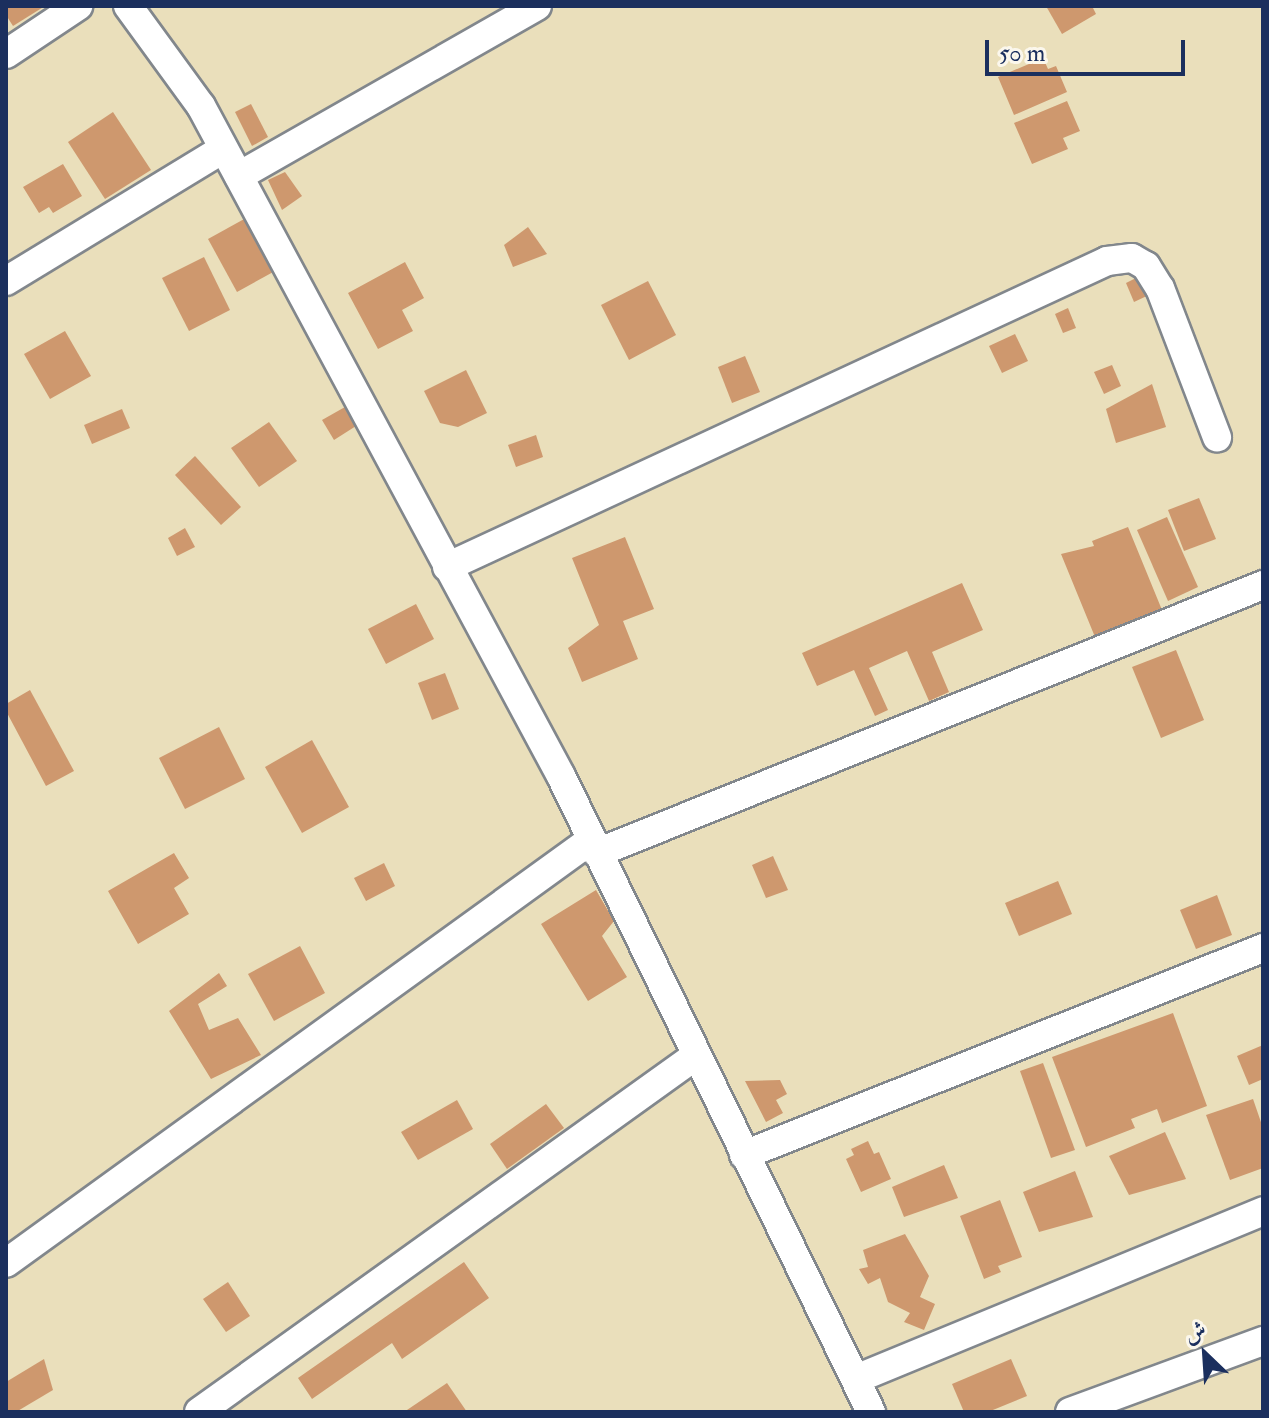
<!DOCTYPE html>
<meta charset="utf-8">
<style>
body{margin:0}
#map{position:relative;width:1269px;height:1418px;overflow:hidden;background:#eadfbb;font-family:"IM FELL Double Pica",Amiri,serif}
div>[style]{position:absolute}
.building>*{inset:0;background:#ce986e}
.roads{filter:drop-shadow(2px 0 #82878c) drop-shadow(-2px 0 #82878c) drop-shadow(0 2px #82878c) drop-shadow(0 -2px #82878c)}
.minor>*{height:28px;margin:-14px;padding:0 14px;transform-origin:14px;border-radius:14px;background:#fff}
span{translate:-50% -50%;white-space:nowrap;text-align:center;line-height:1.15;-webkit-text-stroke:6px #fbf7ec;paint-order:stroke}
.frame{position:absolute;inset:0;border:8px solid #1b2f5e;pointer-events:none}
.north{position:absolute;left:1165px;top:1314px;width:80px;height:80px;-webkit-text-stroke:6px #fbf7ec;paint-order:stroke;rotate:335deg;font-size:22px;font-weight:700;line-height:32px;text-align:center;color:#1b2f5e}
.north::after{content:'';display:block;margin:auto;width:28px;height:36px;background:#1b2f5e;clip-path:polygon(50% 0,100% 100%,50% 72%,0 100%)}
.scale{position:absolute;left:985px;top:40px;width:200px;height:36px;box-sizing:border-box;border:4px solid #1b2f5e;border-top:0;padding-left:10px;font-size:24px;line-height:28px;white-space:nowrap;color:#1b2f5e;-webkit-text-stroke:6px #fbf7ec;paint-order:stroke}
</style>
<div id="map">
<div class="building">
<div style="clip-path:polygon(45px 6px,13px 26px,6px 15px,7px 6px)"></div>
<div style="clip-path:polygon(1046px 6px,1092px 6px,1096px 14px,1062px 34px)"></div>
<div style="clip-path:polygon(1043px 58px,1048px 69px,1056px 66px,1067px 92px,1014px 115px,998px 77px)"></div>
<div style="clip-path:polygon(1067px 101px,1080px 131px,1063px 138px,1068px 149px,1032px 164px,1014px 123px)"></div>
<div style="clip-path:polygon(251px 104px,268px 137px,252px 146px,235px 112px)"></div>
<div style="clip-path:polygon(113px 112px,151px 170px,105px 199px,68px 142px)"></div>
<div style="clip-path:polygon(63px 164px,82px 196px,53px 213px,49px 207px,39px 213px,23px 187px)"></div>
<div style="clip-path:polygon(285px 172px,302px 196px,282px 210px,268px 180px)"></div>
<div style="clip-path:polygon(246px 218px,275px 271px,237px 292px,208px 239px)"></div>
<div style="clip-path:polygon(528px 227px,547px 254px,513px 267px,504px 245px)"></div>
<div style="clip-path:polygon(204px 257px,230px 310px,189px 331px,162px 278px)"></div>
<div style="clip-path:polygon(405px 262px,424px 298px,402px 310px,413px 331px,378px 349px,348px 293px)"></div>
<div style="clip-path:polygon(1142px 275px,1151px 294px,1134px 302px,1126px 283px)"></div>
<div style="clip-path:polygon(648px 281px,676px 335px,629px 360px,601px 305px)"></div>
<div style="clip-path:polygon(1068px 308px,1076px 328px,1063px 333px,1055px 314px)"></div>
<div style="clip-path:polygon(65px 331px,91px 376px,50px 399px,24px 354px)"></div>
<div style="clip-path:polygon(1015px 334px,1028px 361px,1002px 373px,989px 346px)"></div>
<div style="clip-path:polygon(745px 356px,760px 392px,732px 403px,718px 367px)"></div>
<div style="clip-path:polygon(1112px 365px,1121px 386px,1104px 394px,1094px 372px)"></div>
<div style="clip-path:polygon(466px 370px,487px 413px,458px 427px,440px 423px,424px 391px)"></div>
<div style="clip-path:polygon(1152px 384px,1166px 427px,1116px 443px,1106px 409px)"></div>
<div style="clip-path:polygon(345px 407px,356px 426px,334px 440px,322px 420px)"></div>
<div style="clip-path:polygon(122px 409px,130px 428px,92px 444px,84px 425px)"></div>
<div style="clip-path:polygon(269px 422px,297px 461px,259px 487px,231px 448px)"></div>
<div style="clip-path:polygon(536px 435px,543px 457px,516px 467px,508px 445px)"></div>
<div style="clip-path:polygon(195px 456px,241px 507px,221px 525px,175px 475px)"></div>
<div style="clip-path:polygon(1199px 498px,1216px 539px,1184px 551px,1168px 510px)"></div>
<div style="clip-path:polygon(1167px 517px,1198px 587px,1168px 601px,1137px 530px)"></div>
<div style="clip-path:polygon(1128px 527px,1162px 610px,1095px 637px,1061px 554px,1094px 546px,1092px 541px)"></div>
<div style="clip-path:polygon(185px 528px,195px 547px,177px 556px,168px 538px)"></div>
<div style="clip-path:polygon(625px 537px,654px 609px,623px 621px,638px 659px,582px 682px,568px 648px,599px 625px,572px 558px)"></div>
<div style="clip-path:polygon(962px 583px,983px 630px,932px 652px,949px 692px,929px 701px,907px 651px,869px 668px,888px 710px,875px 716px,854px 670px,817px 686px,802px 653px)"></div>
<div style="clip-path:polygon(416px 604px,434px 639px,386px 664px,368px 629px)"></div>
<div style="clip-path:polygon(1176px 650px,1204px 720px,1161px 738px,1132px 667px)"></div>
<div style="clip-path:polygon(445px 673px,459px 709px,432px 720px,418px 683px)"></div>
<div style="clip-path:polygon(30px 690px,74px 771px,46px 786px,6px 711px,6px 704px)"></div>
<div style="clip-path:polygon(219px 727px,245px 779px,185px 809px,159px 758px)"></div>
<div style="clip-path:polygon(312px 740px,349px 807px,302px 833px,265px 767px)"></div>
<div style="clip-path:polygon(174px 853px,189px 878px,174px 888px,189px 914px,138px 944px,108px 891px)"></div>
<div style="clip-path:polygon(773px 856px,788px 890px,766px 898px,752px 865px)"></div>
<div style="clip-path:polygon(384px 863px,395px 886px,366px 901px,354px 878px)"></div>
<div style="clip-path:polygon(1058px 881px,1072px 914px,1019px 936px,1005px 903px)"></div>
<div style="clip-path:polygon(596px 890px,614px 921px,602px 936px,627px 977px,588px 1001px,541px 924px)"></div>
<div style="clip-path:polygon(1217px 895px,1232px 935px,1196px 949px,1180px 910px)"></div>
<div style="clip-path:polygon(300px 946px,325px 993px,274px 1021px,248px 974px)"></div>
<div style="clip-path:polygon(219px 973px,227px 986px,198px 1004px,209px 1030px,238px 1018px,261px 1055px,211px 1079px,169px 1011px)"></div>
<div style="clip-path:polygon(1173px 1013px,1207px 1106px,1162px 1123px,1157px 1109px,1131px 1119px,1135px 1128px,1086px 1147px,1052px 1057px)"></div>
<div style="clip-path:polygon(1263px 1045px,1263px 1079px,1249px 1085px,1237px 1056px)"></div>
<div style="clip-path:polygon(1043px 1063px,1075px 1150px,1051px 1158px,1020px 1071px)"></div>
<div style="clip-path:polygon(780px 1080px,787px 1094px,776px 1100px,783px 1113px,766px 1122px,745px 1081px)"></div>
<div style="clip-path:polygon(1253px 1099px,1263px 1128px,1263px 1168px,1230px 1180px,1206px 1115px)"></div>
<div style="clip-path:polygon(457px 1100px,473px 1129px,418px 1160px,401px 1132px)"></div>
<div style="clip-path:polygon(546px 1104px,564px 1128px,507px 1169px,490px 1144px)"></div>
<div style="clip-path:polygon(1165px 1132px,1186px 1179px,1129px 1195px,1109px 1156px)"></div>
<div style="clip-path:polygon(868px 1141px,874px 1154px,879px 1152px,891px 1179px,861px 1192px,846px 1159px,854px 1155px,851px 1149px)"></div>
<div style="clip-path:polygon(944px 1165px,958px 1198px,904px 1217px,892px 1187px)"></div>
<div style="clip-path:polygon(1075px 1171px,1093px 1217px,1039px 1232px,1023px 1192px)"></div>
<div style="clip-path:polygon(1000px 1200px,1022px 1257px,998px 1266px,1001px 1272px,984px 1279px,960px 1216px)"></div>
<div style="clip-path:polygon(905px 1234px,929px 1276px,920px 1297px,935px 1304px,924px 1330px,904px 1322px,910px 1313px,888px 1302px,880px 1278px,868px 1284px,859px 1269px,868px 1267px,863px 1250px)"></div>
<div style="clip-path:polygon(464px 1262px,489px 1298px,402px 1359px,392px 1343px,312px 1399px,298px 1378px)"></div>
<div style="clip-path:polygon(228px 1282px,250px 1316px,226px 1332px,203px 1299px)"></div>
<div style="clip-path:polygon(44px 1359px,53px 1390px,16px 1412px,6px 1412px,6px 1382px)"></div>
<div style="clip-path:polygon(1011px 1359px,1027px 1396px,988px 1412px,964px 1412px,952px 1384px)"></div>
<div style="clip-path:polygon(447px 1383px,467px 1412px,404px 1412px)"></div>
</div>
<div class="roads">
<div class="minor">
<div style="left:128px;top:6px;width:124px;rotate:53.9deg"></div>
<div style="left:201px;top:106px;width:761px;rotate:61.75deg"></div>
<div style="left:561px;top:776px;width:708px;rotate:64.01deg"></div>
<div style="left:6px;top:54px;width:87px;rotate:-33.7deg"></div>
<div style="left:239px;top:176px;width:343px;rotate:-29.7deg"></div>
<div style="left:6px;top:281px;width:254px;rotate:-31.3deg"></div>
<div style="left:447px;top:567px;width:727px;rotate:-24.87deg"></div>
<div style="left:1107px;top:261px;width:25px;rotate:-7deg"></div>
<div style="left:1132px;top:258px;width:16px;rotate:30deg"></div>
<div style="left:1146px;top:266px;width:26px;rotate:58deg"></div>
<div style="left:1160px;top:288px;width:160px;rotate:69.1deg"></div>
<div style="left:597px;top:853px;width:718px;rotate:-21.92deg"></div>
<div style="left:744px;top:1155px;width:559px;rotate:-21.74deg"></div>
<div style="left:6px;top:1263px;width:722px;rotate:-35.87deg"></div>
<div style="left:856px;top:1379px;width:440px;rotate:-22.4deg"></div>
<div style="left:199px;top:1412px;width:609px;rotate:-35.65deg"></div>
<div style="left:1070px;top:1412px;width:206px;rotate:-20.2deg"></div>
</div>
</div>
<div class="frame"></div>
<div class="north">ش</div>
<div class="scale">50 m</div>
</div>
